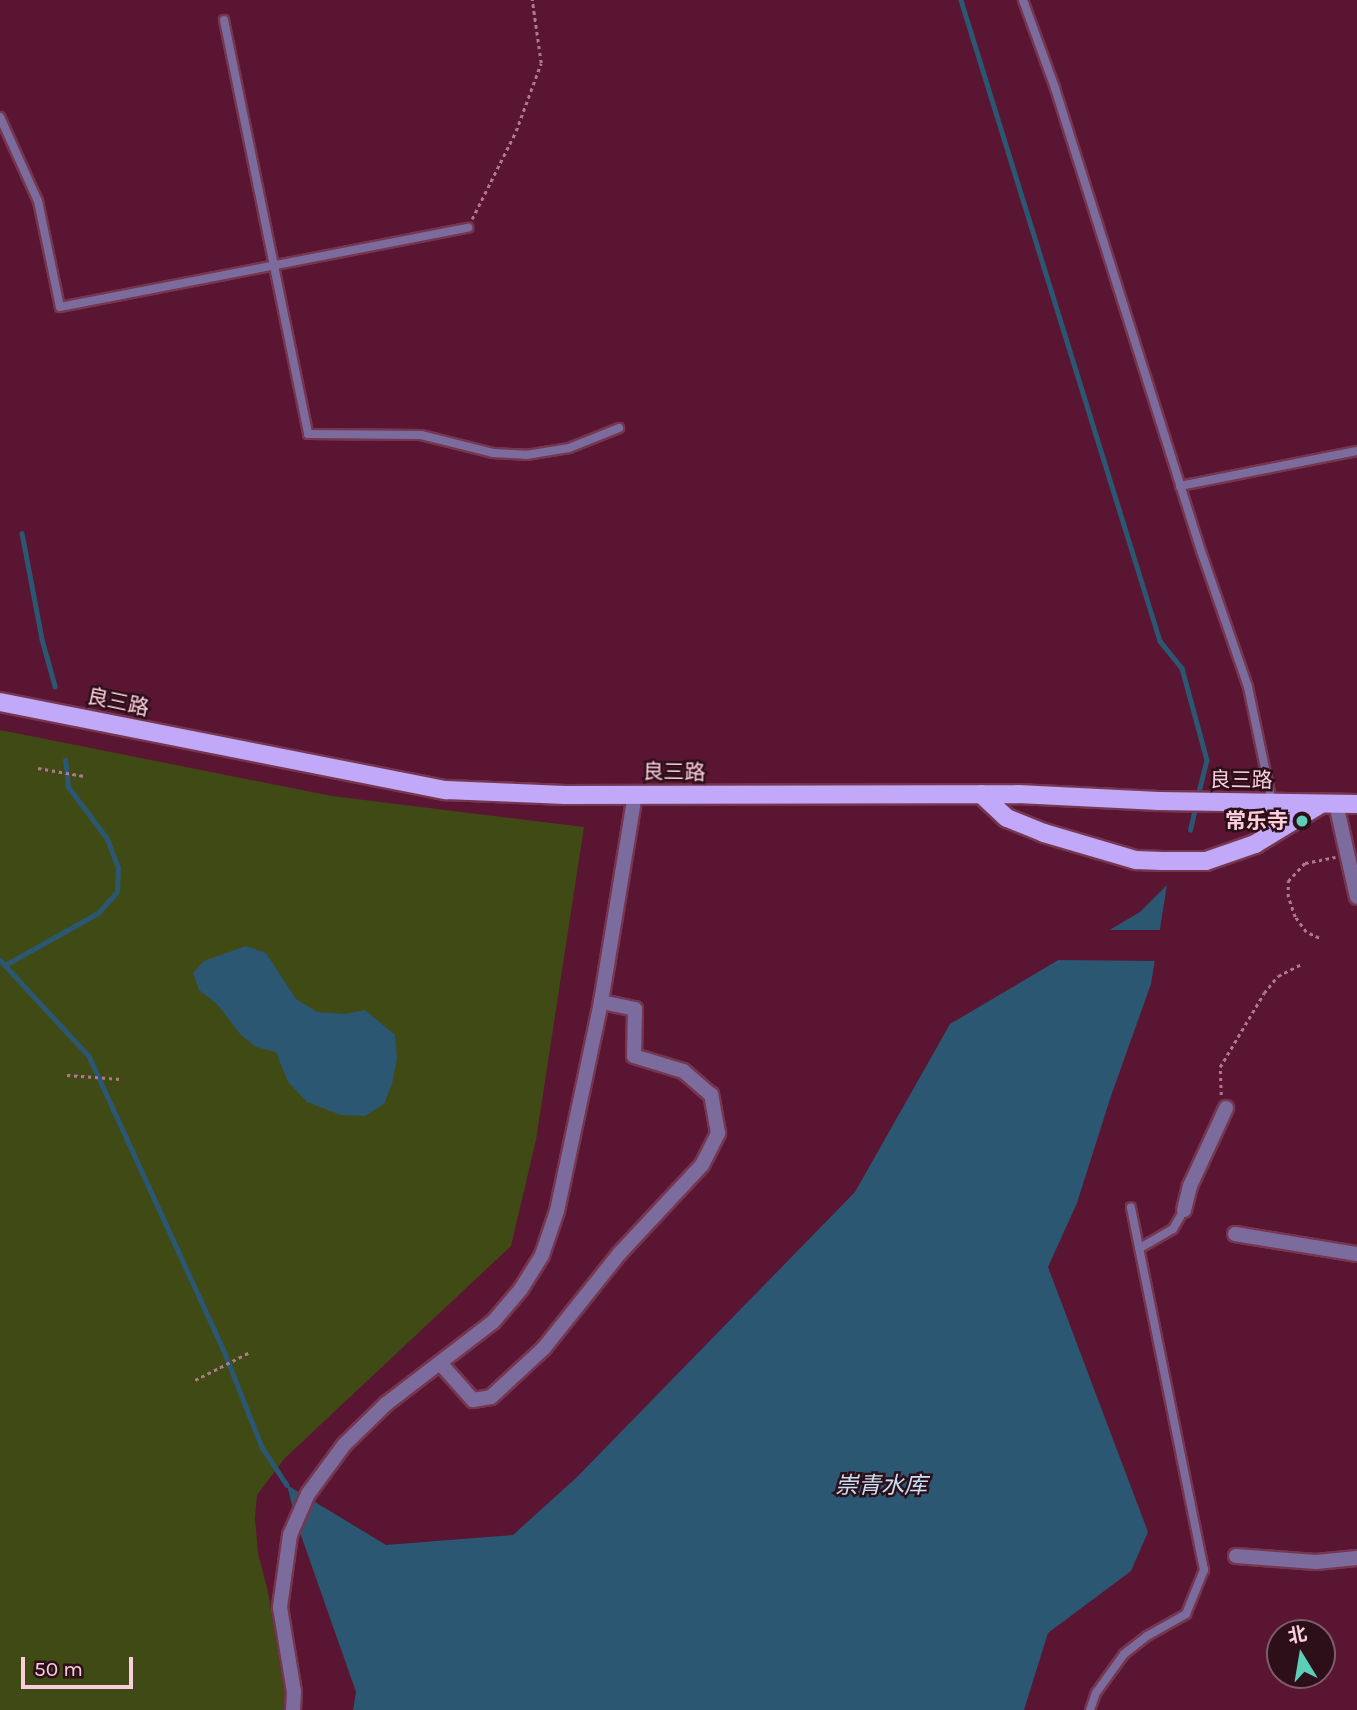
<!DOCTYPE html>
<meta charset="utf-8">
<style>
body{margin:0}
#map{position:relative;width:1357px;height:1710px;overflow:hidden;background:#591532;font-family:Karla,"Noto Sans SC",sans-serif}
div>[style]{position:absolute}
.green>*{inset:0;background:#404a15}
.water>*{inset:0;background:#2b5773}
.pier>*{inset:0;background:#591532}
.stream>*{height:4.5px;margin:-2.25px;padding:0 2.25px;transform-origin:2.25px;border-radius:2.25px;background:#2b5773}
.path>*{height:2.5px;margin-top:-1.25px;transform-origin:0;background:repeating-linear-gradient(90deg,#af788c 0 3.5px,transparent 0 7px)}
.roads{filter:drop-shadow(2px 0 #763650) drop-shadow(-2px 0 #763650) drop-shadow(0 2px #763650) drop-shadow(0 -2px #763650)}
.lane>*{height:8px;margin:-4px;padding:0 4px;transform-origin:4px;border-radius:4px;background:#7c6c9d}
.street>*{height:14px;margin:-7px;padding:0 7px;transform-origin:7px;border-radius:7px;background:#7c6c9d}
.primary>*{height:18px;margin:-9px;padding:0 9px;transform-origin:9px;border-radius:9px;background:#c2a8f8}
.dots>*{width:19px;height:19px;translate:-50% -50%;box-sizing:border-box;border:4px solid #2d0f1a;border-radius:50%}
span{translate:-50% -50%;white-space:nowrap;text-align:center;line-height:1.15;-webkit-text-stroke:5px #2d0f1a;paint-order:stroke}
.street-label{font-size:21px;color:#facfdb}
.poi-label{font-size:21px;color:#facfdb;font-weight:700}
.right{translate:-100% -50%;text-align:right}
.water-label{font-size:23px;color:#c6e1f5;font-style:italic}
.north{position:absolute;left:1266px;top:1619px;width:70px;height:70px;box-sizing:border-box;background:#2d0f1a;border:2px solid #7f5c67;border-radius:50%;rotate:349deg;font-size:19px;font-weight:700;line-height:28px;text-align:center;color:#facfdb}
.north::after{content:'';display:block;margin:auto;width:24px;height:32px;background:#5dceb8;clip-path:polygon(50% 0,100% 100%,50% 72%,0 100%)}
.scale{position:absolute;left:21px;top:1657px;width:112px;height:32px;box-sizing:border-box;border:4px solid #facfdb;border-top:0;padding-left:9px;font-size:21px;line-height:24px;white-space:nowrap;color:#facfdb;-webkit-text-stroke:5px #2d0f1a;paint-order:stroke}
</style>
<div id="map">
<div class="green">
<div style="clip-path:polygon(0 730px,332px 796px,584px 827px,536px 1140px,511px 1246px,285px 1458px,257px 1495px,255px 1518px,258px 1553px,268px 1592px,286px 1701px,284px 1710px,0 1710px)"></div>
</div>
<div class="water">
<div style="clip-path:polygon(1167px 885px,1151px 984px,1111px 1096px,1077px 1203px,1048px 1267px,1148px 1532px,1131px 1571px,1048px 1633px,1024px 1710px,353px 1710px,356px 1692px,296px 1521px,287px 1485px,386px 1545px,513px 1535px,577px 1477px,855px 1192px,950px 1024px,1140px 912px)"></div>
<div style="clip-path:polygon(246px 946px,266px 953px,296px 999px,317px 1012px,344px 1014px,365px 1010px,395px 1035px,397px 1058px,392px 1084px,384px 1104px,365px 1116px,341px 1115px,307px 1102px,288px 1082px,276px 1052px,256px 1047px,241px 1035px,217px 1004px,199px 990px,193px 973px,204px 961px)"></div>
</div>
<div class="pier">
<div style="clip-path:polygon(1103px 930px,1165px 930px,1159px 961px,1058px 960px,1058px 956px)"></div>
</div>
<div class="stream">
<div style="left:961px;top:0;width:671px;rotate:72.75deg"></div>
<div style="left:1160px;top:641px;width:35px;rotate:51deg"></div>
<div style="left:1182px;top:668px;width:95px;rotate:74.8deg"></div>
<div style="left:1207px;top:760px;width:37px;rotate:104deg"></div>
<div style="left:22px;top:533px;width:108px;rotate:79.3deg"></div>
<div style="left:42px;top:639px;width:49px;rotate:74.5deg"></div>
<div style="left:1190px;top:830px;width:26px;rotate:-77deg"></div>
<div style="left:0;top:960px;width:131px;rotate:47.2deg"></div>
<div style="left:89px;top:1056px;width:324px;rotate:65.4deg"></div>
<div style="left:224px;top:1351px;width:103px;rotate:68.4deg"></div>
<div style="left:262px;top:1447px;width:45px;rotate:56.7deg"></div>
<div style="left:5px;top:965px;width:107px;rotate:-29.2deg"></div>
<div style="left:98px;top:913px;width:28px;rotate:-48deg"></div>
<div style="left:117px;top:892px;width:24px;rotate:-88deg"></div>
<div style="left:118px;top:868px;width:31px;rotate:-111deg"></div>
<div style="left:107px;top:839px;width:65px;rotate:-126.9deg"></div>
<div style="left:68px;top:787px;width:27px;rotate:-96deg"></div>
</div>
<div class="path">
<div style="left:472px;top:219px;width:98px;rotate:-63.4deg"></div>
<div style="left:516px;top:131px;width:72px;rotate:-69.8deg"></div>
<div style="left:541px;top:63px;width:64px;rotate:-98.1deg"></div>
<div style="left:38px;top:768px;width:47px;rotate:9.9deg"></div>
<div style="left:1319px;top:938px;width:14px;rotate:-155deg"></div>
<div style="left:1306px;top:932px;width:19px;rotate:-126deg"></div>
<div style="left:1295px;top:917px;width:21px;rotate:-109deg"></div>
<div style="left:1288px;top:897px;width:16px;rotate:-90deg"></div>
<div style="left:1288px;top:881px;width:25px;rotate:-47deg"></div>
<div style="left:1305px;top:863px;width:31px;rotate:-11deg"></div>
<div style="left:67px;top:1075px;width:54px;rotate:4.2deg"></div>
<div style="left:1221px;top:1095px;width:28px;rotate:-92deg"></div>
<div style="left:1220px;top:1067px;width:86px;rotate:-59.3deg"></div>
<div style="left:1264px;top:993px;width:22px;rotate:-51deg"></div>
<div style="left:1278px;top:976px;width:27px;rotate:-27deg"></div>
<div style="left:195px;top:1380px;width:62px;rotate:-27deg"></div>
</div>
<div class="roads">
<div class="lane">
<div style="left:1023px;top:0;width:94px;rotate:70deg"></div>
<div style="left:1055px;top:88px;width:485px;rotate:72.5deg"></div>
<div style="left:1201px;top:551px;width:144px;rotate:70.9deg"></div>
<div style="left:1248px;top:687px;width:117px;rotate:78.2deg"></div>
<div style="left:224px;top:20px;width:422px;rotate:78.5deg"></div>
<div style="left:308px;top:434px;width:113px;rotate:0.5deg"></div>
<div style="left:421px;top:435px;width:74px;rotate:14deg"></div>
<div style="left:493px;top:453px;width:33px;rotate:3deg"></div>
<div style="left:526px;top:455px;width:44px;rotate:-9.2deg"></div>
<div style="left:569px;top:448px;width:54px;rotate:-21.8deg"></div>
<div style="left:0;top:117px;width:92px;rotate:65.7deg"></div>
<div style="left:38px;top:201px;width:108px;rotate:78.3deg"></div>
<div style="left:60px;top:307px;width:416px;rotate:-11deg"></div>
<div style="left:1180px;top:486px;width:180px;rotate:-11.2deg"></div>
<div style="left:1140px;top:1248px;width:38px;rotate:-30deg"></div>
<div style="left:1173px;top:1229px;width:22px;rotate:-60deg"></div>
<div style="left:1090px;top:1710px;width:18px;rotate:-71deg"></div>
<div style="left:1096px;top:1693px;width:48px;rotate:-54.3deg"></div>
<div style="left:1124px;top:1654px;width:29px;rotate:-38deg"></div>
<div style="left:1147px;top:1636px;width:45px;rotate:-29.4deg"></div>
<div style="left:1186px;top:1614px;width:48px;rotate:-67.8deg"></div>
<div style="left:1204px;top:1570px;width:370px;rotate:-101.4deg"></div>
</div>
<div class="street">
<div style="left:1336px;top:804px;width:95px;rotate:77.3deg"></div>
<div style="left:1184px;top:1210px;width:25px;rotate:-76deg"></div>
<div style="left:1190px;top:1186px;width:86px;rotate:-65.2deg"></div>
<div style="left:1235px;top:1234px;width:124px;rotate:9.3deg"></div>
<div style="left:440px;top:1363px;width:50px;rotate:48.3deg"></div>
<div style="left:473px;top:1400px;width:18px;rotate:-9deg"></div>
<div style="left:491px;top:1397px;width:72px;rotate:-42.8deg"></div>
<div style="left:544px;top:1348px;width:120px;rotate:-51.4deg"></div>
<div style="left:619px;top:1254px;width:122px;rotate:-47deg"></div>
<div style="left:702px;top:1165px;width:36px;rotate:-63deg"></div>
<div style="left:718px;top:1133px;width:39px;rotate:-100deg"></div>
<div style="left:711px;top:1095px;width:37px;rotate:-139deg"></div>
<div style="left:683px;top:1071px;width:51px;rotate:-163deg"></div>
<div style="left:634px;top:1056px;width:47px;rotate:-88.8deg"></div>
<div style="left:635px;top:1009px;width:35px;rotate:-168deg"></div>
<div style="left:1236px;top:1556px;width:80px;rotate:4.3deg"></div>
<div style="left:1316px;top:1562px;width:41px;rotate:-5.6deg"></div>
<div style="left:293px;top:1710px;width:18px;rotate:-87deg"></div>
<div style="left:294px;top:1692px;width:86px;rotate:-99.4deg"></div>
<div style="left:280px;top:1607px;width:73px;rotate:-82.1deg"></div>
<div style="left:290px;top:1535px;width:45px;rotate:-66.3deg"></div>
<div style="left:308px;top:1494px;width:61px;rotate:-53.7deg"></div>
<div style="left:344px;top:1445px;width:59px;rotate:-44.3deg"></div>
<div style="left:386px;top:1404px;width:135px;rotate:-37.5deg"></div>
<div style="left:493px;top:1322px;width:43px;rotate:-49.7deg"></div>
<div style="left:521px;top:1289px;width:40px;rotate:-58deg"></div>
<div style="left:542px;top:1255px;width:46px;rotate:-71.2deg"></div>
<div style="left:557px;top:1211px;width:214px;rotate:-78.1deg"></div>
<div style="left:601px;top:1002px;width:211px;rotate:-80.7deg"></div>
</div>
<div class="primary">
<div style="left:0;top:702px;width:455px;rotate:11.2deg"></div>
<div style="left:446px;top:790px;width:119px;rotate:2.4deg"></div>
<div style="left:565px;top:795px;width:453px;rotate:-0.1deg"></div>
<div style="left:1018px;top:794px;width:141px;rotate:2.8deg"></div>
<div style="left:1159px;top:801px;width:198px;rotate:0.9deg"></div>
<div style="left:981px;top:794px;width:35px;rotate:43deg"></div>
<div style="left:1007px;top:818px;width:40px;rotate:22deg"></div>
<div style="left:1044px;top:833px;width:96px;rotate:16.4deg"></div>
<div style="left:1136px;top:860px;width:26px;rotate:2deg"></div>
<div style="left:1162px;top:861px;width:44px"></div>
<div style="left:1206px;top:861px;width:52px;rotate:-19.1deg"></div>
<div style="left:1255px;top:844px;width:77px;rotate:-31.2deg"></div>
</div>
</div>
<div class="dots">
<div style="left:1302px;top:821px;background:#5dceb8"></div>
</div>
<div class="street-label">
<span style="left:118px;top:702px;rotate:12deg">良三路</span>
<span style="left:674px;top:772px;rotate:1deg">良三路</span>
<span style="left:1241px;top:780px;rotate:1deg">良三路</span>
</div>
<div class="poi-label">
<span class="right" style="left:1288px;top:821px">常乐寺</span>
</div>
<div class="water-label">
<span style="left:881px;top:1486px">崇青水库</span>
</div>
<div class="north">北</div>
<div class="scale">50 m</div>
</div>
